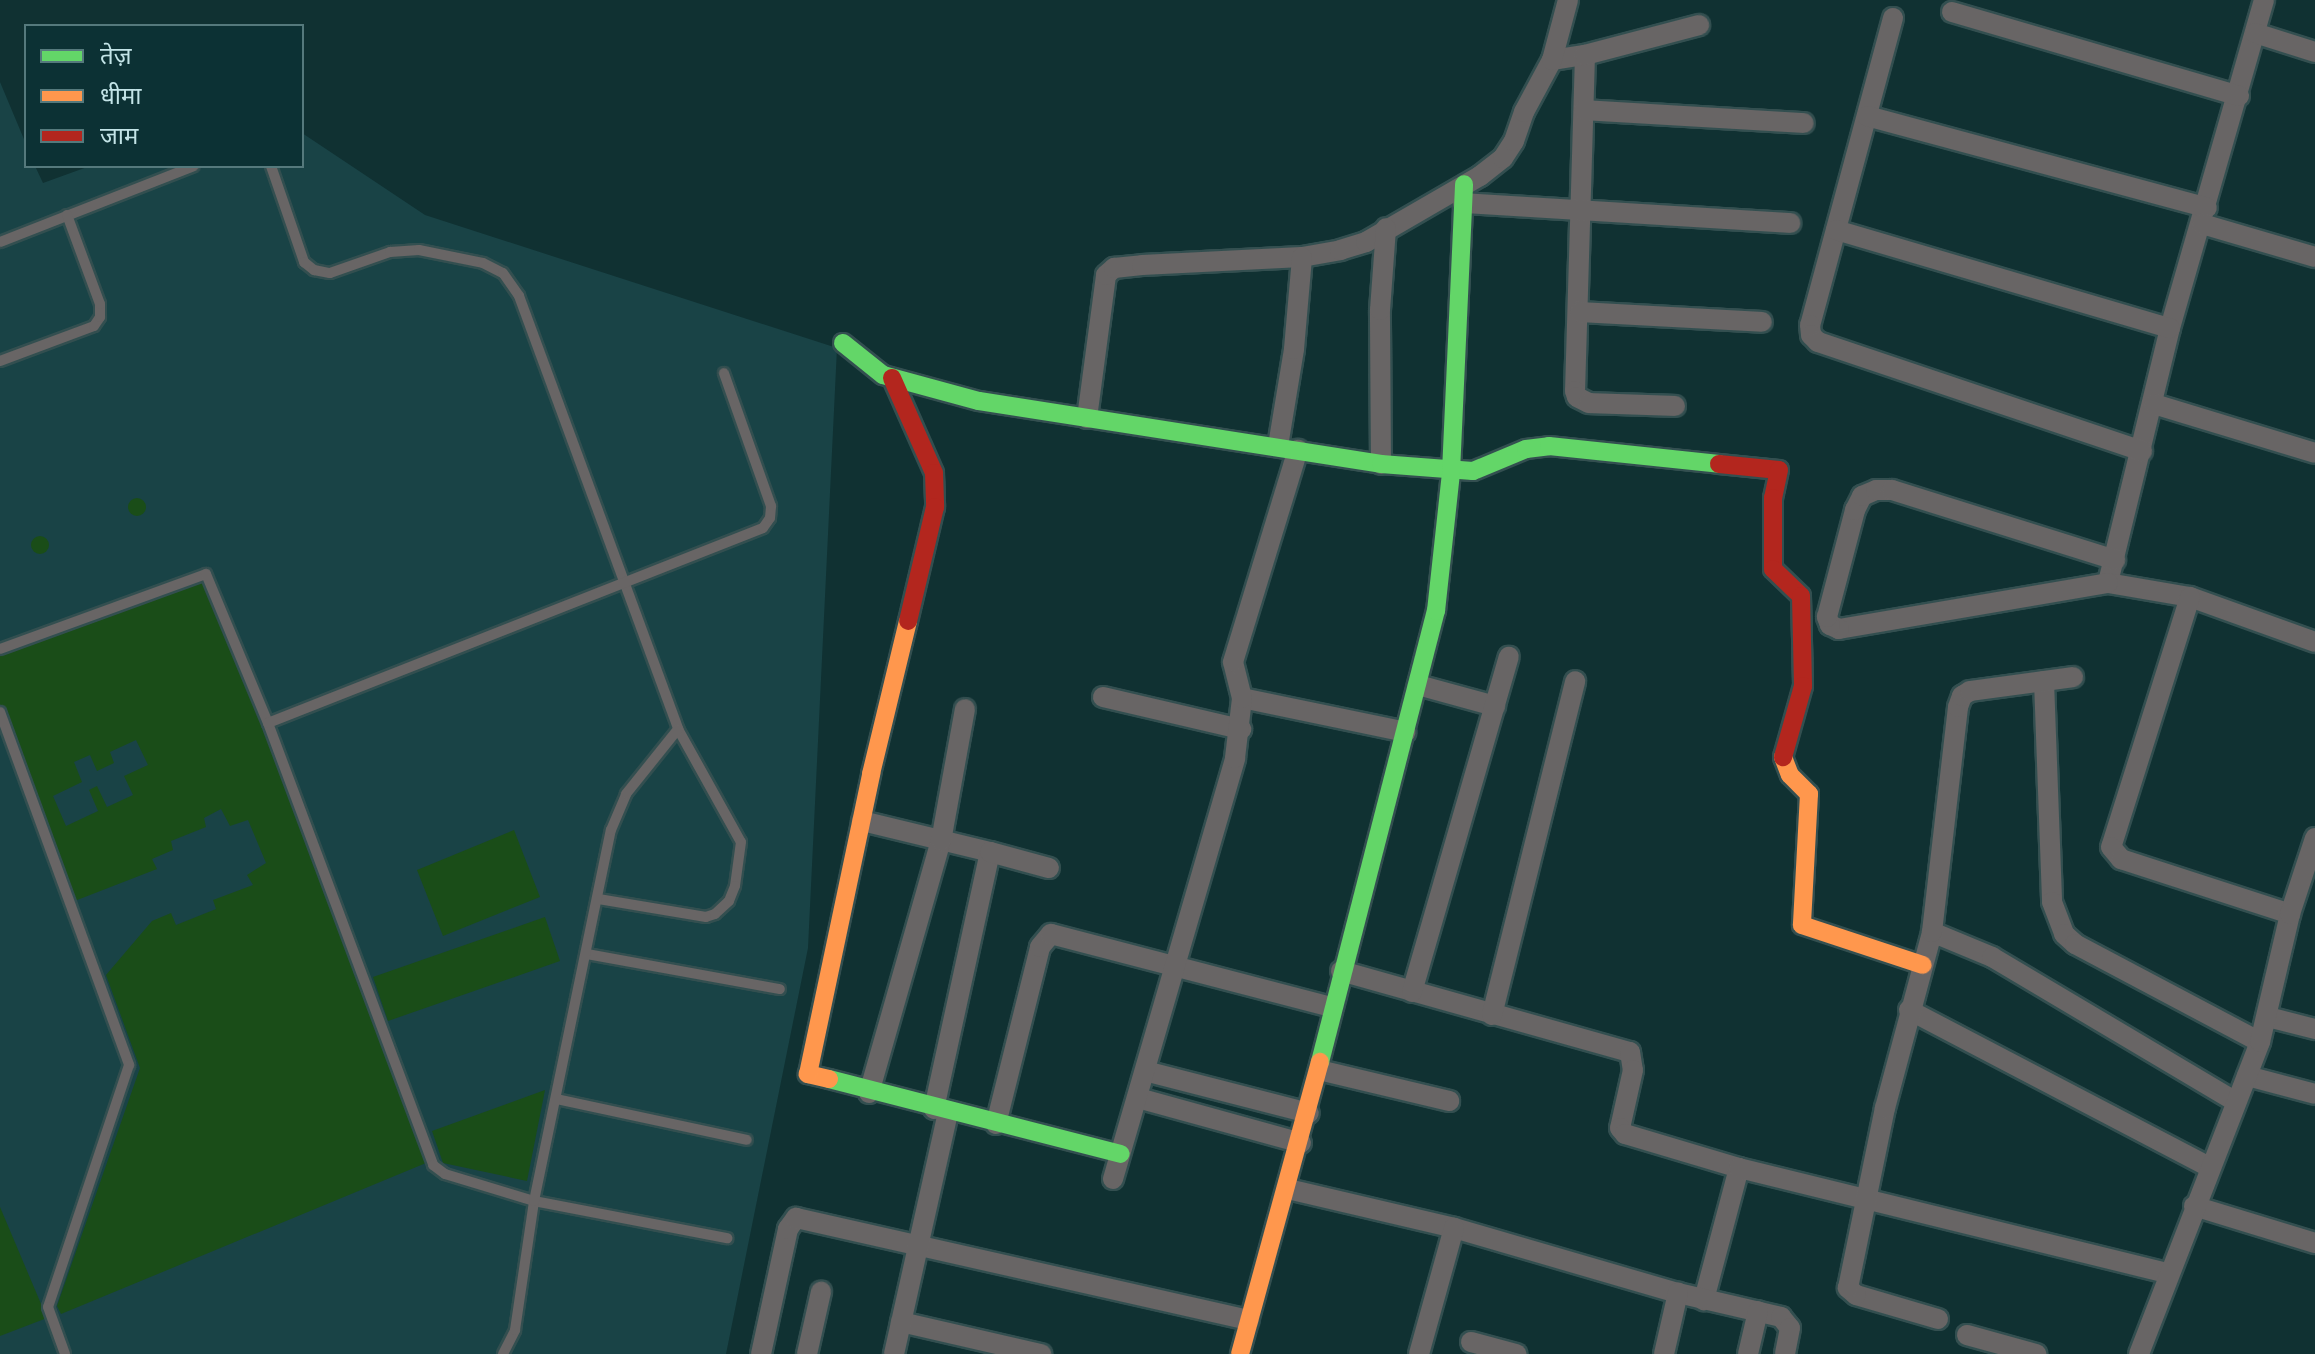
<!DOCTYPE html>
<meta charset="utf-8">
<style>
body{margin:0}
#map{position:relative;width:2315px;height:1354px;overflow:hidden;background:#103132;font-family:"IBM Plex Serif","Noto Sans Devanagari",serif}
div>[style]{position:absolute}
.built>*{inset:0;background:#194346}
.green>*{inset:0;background:#1a4d18}
.round{border-radius:50%}
.roads{filter:drop-shadow(2px 0 #334f50) drop-shadow(-2px 0 #334f50) drop-shadow(0 2px #334f50) drop-shadow(0 -2px #334f50)}
.lane>*{height:10px;margin:-5px;padding:0 5px;transform-origin:5px;border-radius:5px;background:#686565}
.street>*{height:20px;margin:-10px;padding:0 10px;transform-origin:10px;border-radius:10px;background:#686565}
.fast>*{height:18px;margin:-9px;padding:0 9px;transform-origin:9px;border-radius:9px;background:#63d668}
.slow>*{height:18px;margin:-9px;padding:0 9px;transform-origin:9px;border-radius:9px;background:#ff974d}
.jam>*{height:18px;margin:-9px;padding:0 9px;transform-origin:9px;border-radius:9px;background:#b3261e}
span{translate:-50% -50%;white-space:nowrap;text-align:center;line-height:1.15;-webkit-text-stroke:7px #0c3134;paint-order:stroke}
.legend{position:absolute;left:24px;top:24px;width:280px;height:144px;box-sizing:border-box;background:#0c3134;border:2px solid #55797c;margin:0;padding:10px 14px;list-style:none;font-size:24px;color:#c3e4e7}
.legend li{display:flex;align-items:center;gap:16px;height:40px}
.legend b{width:40px;border:2px solid #55797c}
</style>
<div id="map">
<div class="built">
<div style="clip-path:polygon(0 82px,26px 144px,26px 166px,35px 166px,43px 183px,90px 166px,302px 166px,302px 133px,425px 215px,837px 348px,808px 948px,726px 1354px,0 1354px)"></div>
</div>
<div class="green">
<div class="round" style="left:128px;top:498px;width:18px;height:18px"></div>
<div class="round" style="left:31px;top:536px;width:18px;height:18px"></div>
<div style="clip-path:polygon(evenodd,205px 575px,266px 726px,426px 1163px,61px 1314px,57px 1306px,140px 1068px,106px 975px,152px 921px,171px 913px,176px 925px,216px 909px,213px 900px,253px 885px,247px 875px,266px 863px,248px 820px,230px 826px,221px 809px,204px 818px,206px 827px,171px 841px,173px 850px,152px 859px,157px 869px,72px 902px,0 710px,0 655px,205px 575px,136px 740px,148px 765px,124px 776px,133px 795px,107px 807px,97px 786px,89px 790px,98px 811px,66px 826px,53px 796px,82px 782px,74px 762px,90px 755px,97px 771px,114px 763px,110px 752px,136px 740px)"></div>
<div style="clip-path:polygon(514px 830px,540px 897px,443px 936px,417px 870px)"></div>
<div style="clip-path:polygon(545px 917px,560px 961px,388px 1021px,373px 977px)"></div>
<div style="clip-path:polygon(545px 1090px,527px 1181px,443px 1163px,432px 1131px)"></div>
<div style="clip-path:polygon(0 1207px,47px 1318px,0 1336px)"></div>
</div>
<div class="roads">
<div class="lane">
<div style="left:271px;top:166px;width:102px;rotate:71deg"></div>
<div style="left:304px;top:262px;width:13px;rotate:39deg"></div>
<div style="left:314px;top:270px;width:16px;rotate:11deg"></div>
<div style="left:330px;top:273px;width:64px;rotate:-19.3deg"></div>
<div style="left:390px;top:252px;width:29px;rotate:-4deg"></div>
<div style="left:419px;top:250px;width:65px;rotate:11.5deg"></div>
<div style="left:483px;top:263px;width:22px;rotate:27deg"></div>
<div style="left:503px;top:273px;width:28px;rotate:55deg"></div>
<div style="left:519px;top:296px;width:461px;rotate:69.8deg"></div>
<div style="left:678px;top:729px;width:129px;rotate:60.9deg"></div>
<div style="left:741px;top:842px;width:44px;rotate:97.8deg"></div>
<div style="left:735px;top:886px;width:16px;rotate:112deg"></div>
<div style="left:729px;top:901px;width:19px;rotate:137deg"></div>
<div style="left:715px;top:914px;width:9px;rotate:162deg"></div>
<div style="left:706px;top:917px;width:109px;rotate:-170.5deg"></div>
<div style="left:0;top:242px;width:208px;rotate:-21.4deg"></div>
<div style="left:0;top:361px;width:100px;rotate:-20.4deg"></div>
<div style="left:94px;top:326px;width:11px;rotate:-56deg"></div>
<div style="left:100px;top:317px;width:13px;rotate:-90deg"></div>
<div style="left:100px;top:304px;width:95px;rotate:-110.3deg"></div>
<div style="left:0;top:649px;width:219px;rotate:-20deg"></div>
<div style="left:206px;top:574px;width:161px;rotate:67.4deg"></div>
<div style="left:268px;top:723px;width:472px;rotate:69.5deg"></div>
<div style="left:433px;top:1165px;width:15px;rotate:37deg"></div>
<div style="left:445px;top:1174px;width:93px;rotate:16.9deg"></div>
<div style="left:534px;top:1201px;width:197px;rotate:10.9deg"></div>
<div style="left:0;top:712px;width:376px;rotate:69.9deg"></div>
<div style="left:129px;top:1065px;width:255px;rotate:108.5deg"></div>
<div style="left:48px;top:1307px;width:50px;rotate:70.1deg"></div>
<div style="left:268px;top:723px;width:532px;rotate:-21.5deg"></div>
<div style="left:763px;top:528px;width:12px;rotate:-55deg"></div>
<div style="left:770px;top:518px;width:12px;rotate:-85deg"></div>
<div style="left:771px;top:506px;width:141px;rotate:-109.5deg"></div>
<div style="left:587px;top:954px;width:196px;rotate:10.3deg"></div>
<div style="left:556px;top:1099px;width:195px;rotate:12.1deg"></div>
<div style="left:503px;top:1354px;width:27px;rotate:-63deg"></div>
<div style="left:515px;top:1330px;width:130px;rotate:-81.6deg"></div>
<div style="left:534px;top:1201px;width:379px;rotate:-78.3deg"></div>
<div style="left:611px;top:830px;width:39px;rotate:-67deg"></div>
<div style="left:626px;top:794px;width:83px;rotate:-51.3deg"></div>
</div>
<div class="street">
<div style="left:2264px;top:0;width:341px;rotate:106deg"></div>
<div style="left:2170px;top:328px;width:262px;rotate:103.7deg"></div>
<div style="left:2108px;top:583px;width:83px;rotate:9.7deg"></div>
<div style="left:2190px;top:597px;width:133px;rotate:19.8deg"></div>
<div style="left:1952px;top:12px;width:299px;rotate:16.3deg"></div>
<div style="left:1893px;top:18px;width:318px;rotate:105.1deg"></div>
<div style="left:1810px;top:325px;width:10px;rotate:84deg"></div>
<div style="left:1811px;top:335px;width:10px;rotate:45deg"></div>
<div style="left:1818px;top:342px;width:342px;rotate:18.6deg"></div>
<div style="left:2255px;top:33px;width:63px;rotate:17.6deg"></div>
<div style="left:1585px;top:55px;width:336px;rotate:91.7deg"></div>
<div style="left:1575px;top:391px;width:6px;rotate:72deg"></div>
<div style="left:1577px;top:397px;width:13px;rotate:27deg"></div>
<div style="left:1589px;top:403px;width:86px;rotate:2deg"></div>
<div style="left:1552px;top:60px;width:33px;rotate:-9deg"></div>
<div style="left:1585px;top:55px;width:118px;rotate:-14.7deg"></div>
<div style="left:1584px;top:110px;width:220px;rotate:3.4deg"></div>
<div style="left:1867px;top:116px;width:352px;rotate:15.1deg"></div>
<div style="left:1463px;top:203px;width:328px;rotate:3.5deg"></div>
<div style="left:2202px;top:224px;width:118px;rotate:16.3deg"></div>
<div style="left:1836px;top:230px;width:348px;rotate:16.4deg"></div>
<div style="left:1580px;top:312px;width:182px;rotate:3.1deg"></div>
<div style="left:2154px;top:404px;width:168px;rotate:16.9deg"></div>
<div style="left:1087px;top:418px;width:144px;rotate:-82.4deg"></div>
<div style="left:1106px;top:275px;width:11px;rotate:-41deg"></div>
<div style="left:1114px;top:268px;width:28px;rotate:-6deg"></div>
<div style="left:1142px;top:265px;width:160px;rotate:-2.9deg"></div>
<div style="left:1302px;top:257px;width:39px;rotate:-10deg"></div>
<div style="left:1340px;top:250px;width:27px;rotate:-17deg"></div>
<div style="left:1366px;top:242px;width:132px;rotate:-30.1deg"></div>
<div style="left:1480px;top:176px;width:29px;rotate:-38deg"></div>
<div style="left:1503px;top:158px;width:20px;rotate:-57deg"></div>
<div style="left:1514px;top:141px;width:31px;rotate:-71deg"></div>
<div style="left:1524px;top:112px;width:59px;rotate:-61.7deg"></div>
<div style="left:1552px;top:60px;width:62px;rotate:-75.1deg"></div>
<div style="left:1278px;top:446px;width:98px;rotate:-80.6deg"></div>
<div style="left:1294px;top:349px;width:92px;rotate:-85deg"></div>
<div style="left:1381px;top:464px;width:154px;rotate:-90.4deg"></div>
<div style="left:1380px;top:310px;width:82px;rotate:-85.8deg"></div>
<div style="left:2108px;top:583px;width:273px;rotate:170.3deg"></div>
<div style="left:1839px;top:629px;width:10px;rotate:-156deg"></div>
<div style="left:1830px;top:625px;width:9px;rotate:-111deg"></div>
<div style="left:1827px;top:617px;width:111px;rotate:-75.3deg"></div>
<div style="left:1855px;top:510px;width:16px;rotate:-63deg"></div>
<div style="left:1862px;top:496px;width:15px;rotate:-23deg"></div>
<div style="left:1876px;top:490px;width:16px"></div>
<div style="left:1892px;top:490px;width:234px;rotate:17.4deg"></div>
<div style="left:2190px;top:597px;width:262px;rotate:107.5deg"></div>
<div style="left:2111px;top:847px;width:16px;rotate:50deg"></div>
<div style="left:2121px;top:859px;width:178px;rotate:18deg"></div>
<div style="left:2044px;top:681px;width:221px;rotate:87.9deg"></div>
<div style="left:2052px;top:902px;width:34px;rotate:69deg"></div>
<div style="left:2064px;top:934px;width:15px;rotate:42deg"></div>
<div style="left:2075px;top:944px;width:209px;rotate:27.9deg"></div>
<div style="left:1418px;top:685px;width:80px;rotate:15.3deg"></div>
<div style="left:1103px;top:697px;width:142px;rotate:13.1deg"></div>
<div style="left:1242px;top:698px;width:167px;rotate:11.7deg"></div>
<div style="left:862px;top:821px;width:132px;rotate:13.6deg"></div>
<div style="left:990px;top:852px;width:263px;rotate:102.3deg"></div>
<div style="left:990px;top:852px;width:61px;rotate:15.2deg"></div>
<div style="left:1932px;top:932px;width:65px;rotate:22.6deg"></div>
<div style="left:1992px;top:957px;width:284px;rotate:30.7deg"></div>
<div style="left:1341px;top:971px;width:300px;rotate:15.7deg"></div>
<div style="left:1630px;top:1052px;width:18px;rotate:81deg"></div>
<div style="left:1633px;top:1070px;width:59px;rotate:102.6deg"></div>
<div style="left:1620px;top:1128px;width:8px;rotate:50deg"></div>
<div style="left:1625px;top:1134px;width:119px;rotate:16.6deg"></div>
<div style="left:1739px;top:1168px;width:137px;rotate:104.9deg"></div>
<div style="left:1412px;top:992px;width:349px;rotate:-73.9deg"></div>
<div style="left:1909px;top:1010px;width:339px;rotate:27.6deg"></div>
<div style="left:1492px;top:1015px;width:344px;rotate:-76deg"></div>
<div style="left:2268px;top:1017px;width:49px;rotate:14.3deg"></div>
<div style="left:1319px;top:1070px;width:134px;rotate:13.4deg"></div>
<div style="left:1145px;top:1071px;width:169px;rotate:14.4deg"></div>
<div style="left:2247px;top:1076px;width:70px;rotate:14.8deg"></div>
<div style="left:869px;top:1093px;width:262px;rotate:-74.1deg"></div>
<div style="left:941px;top:841px;width:134px;rotate:-79.7deg"></div>
<div style="left:1138px;top:1098px;width:169px;rotate:15.4deg"></div>
<div style="left:996px;top:1124px;width:182px;rotate:-76deg"></div>
<div style="left:1040px;top:947px;width:17px;rotate:-50deg"></div>
<div style="left:1051px;top:934px;width:290px;rotate:14.6deg"></div>
<div style="left:1739px;top:1168px;width:442px;rotate:13.8deg"></div>
<div style="left:1113px;top:1179px;width:438px;rotate:-73.8deg"></div>
<div style="left:1235px;top:758px;width:60px;rotate:-83.3deg"></div>
<div style="left:1242px;top:698px;width:37px;rotate:-104deg"></div>
<div style="left:1233px;top:662px;width:222px;rotate:-73deg"></div>
<div style="left:1288px;top:1189px;width:171px;rotate:13.2deg"></div>
<div style="left:1454px;top:1228px;width:233px;rotate:16.2deg"></div>
<div style="left:1678px;top:1293px;width:106px;rotate:13.1deg"></div>
<div style="left:1781px;top:1317px;width:14px;rotate:51deg"></div>
<div style="left:1790px;top:1328px;width:26px;rotate:101deg"></div>
<div style="left:2194px;top:1206px;width:127px;rotate:17deg"></div>
<div style="left:1938px;top:1319px;width:85px;rotate:-163.7deg"></div>
<div style="left:1856px;top:1295px;width:11px;rotate:-139deg"></div>
<div style="left:1848px;top:1288px;width:184px;rotate:-78.4deg"></div>
<div style="left:1885px;top:1108px;width:182px;rotate:-75deg"></div>
<div style="left:1932px;top:932px;width:226px;rotate:-83.4deg"></div>
<div style="left:1958px;top:707px;width:12px;rotate:-70deg"></div>
<div style="left:1962px;top:696px;width:9px;rotate:-32deg"></div>
<div style="left:1970px;top:691px;width:104px;rotate:-7.7deg"></div>
<div style="left:901px;top:1322px;width:144px;rotate:12.9deg"></div>
<div style="left:1967px;top:1335px;width:72px;rotate:15.4deg"></div>
<div style="left:1471px;top:1342px;width:47px;rotate:14.9deg"></div>
<div style="left:761px;top:1354px;width:128px;rotate:-77.8deg"></div>
<div style="left:788px;top:1229px;width:14px;rotate:-54deg"></div>
<div style="left:796px;top:1218px;width:464px;rotate:12.7deg"></div>
<div style="left:807px;top:1354px;width:64px;rotate:-77.3deg"></div>
<div style="left:894px;top:1354px;width:248px;rotate:-77.4deg"></div>
<div style="left:1419px;top:1354px;width:131px;rotate:-74.5deg"></div>
<div style="left:1664px;top:1354px;width:63px;rotate:-77.1deg"></div>
<div style="left:1748px;top:1354px;width:44px;rotate:-76.9deg"></div>
<div style="left:2139px;top:1354px;width:335px;rotate:-68.8deg"></div>
<div style="left:2260px;top:1042px;width:131px;rotate:-76.8deg"></div>
<div style="left:2290px;top:914px;width:80px;rotate:-71.8deg"></div>
</div>
<div class="fast">
<div style="left:843px;top:343px;width:51px;rotate:38.7deg"></div>
<div style="left:883px;top:375px;width:99px;rotate:15.2deg"></div>
<div style="left:979px;top:401px;width:407px;rotate:8.9deg"></div>
<div style="left:1381px;top:464px;width:92px;rotate:4.4deg"></div>
<div style="left:1473px;top:471px;width:57px;rotate:-22.5deg"></div>
<div style="left:1526px;top:449px;width:23px;rotate:-7deg"></div>
<div style="left:1549px;top:446px;width:171px;rotate:6deg"></div>
<div style="left:1320px;top:1062px;width:466px;rotate:-75.6deg"></div>
<div style="left:1436px;top:611px;width:140px;rotate:-83.8deg"></div>
<div style="left:1451px;top:472px;width:288px;rotate:-87.4deg"></div>
<div style="left:829px;top:1079px;width:301px;rotate:14.4deg"></div>
</div>
<div class="slow">
<div style="left:1783px;top:757px;width:19px;rotate:69deg"></div>
<div style="left:1790px;top:775px;width:27px;rotate:45deg"></div>
<div style="left:1809px;top:794px;width:131px;rotate:93.1deg"></div>
<div style="left:1802px;top:925px;width:127px;rotate:18.3deg"></div>
<div style="left:829px;top:1079px;width:22px;rotate:-167deg"></div>
<div style="left:808px;top:1074px;width:307px;rotate:-78.1deg"></div>
<div style="left:871px;top:774px;width:157px;rotate:-76.4deg"></div>
<div style="left:1240px;top:1354px;width:303px;rotate:-74.7deg"></div>
</div>
<div class="jam">
<div style="left:892px;top:378px;width:104px;rotate:66.1deg"></div>
<div style="left:934px;top:473px;width:34px;rotate:88deg"></div>
<div style="left:935px;top:507px;width:117px;rotate:103.3deg"></div>
<div style="left:1719px;top:464px;width:60px;rotate:5.7deg"></div>
<div style="left:1779px;top:470px;width:29px;rotate:102deg"></div>
<div style="left:1773px;top:498px;width:71px;rotate:90deg"></div>
<div style="left:1773px;top:569px;width:39px;rotate:44deg"></div>
<div style="left:1801px;top:596px;width:90px;rotate:88.7deg"></div>
<div style="left:1803px;top:686px;width:74px;rotate:105.7deg"></div>
</div>
</div>
<ul class="legend">
<li><b style="height:10px;background:#63d668"></b>तेज़</li>
<li><b style="height:10px;background:#ff974d"></b>धीमा</li>
<li><b style="height:10px;background:#b3261e"></b>जाम</li>
</ul>
</div>
